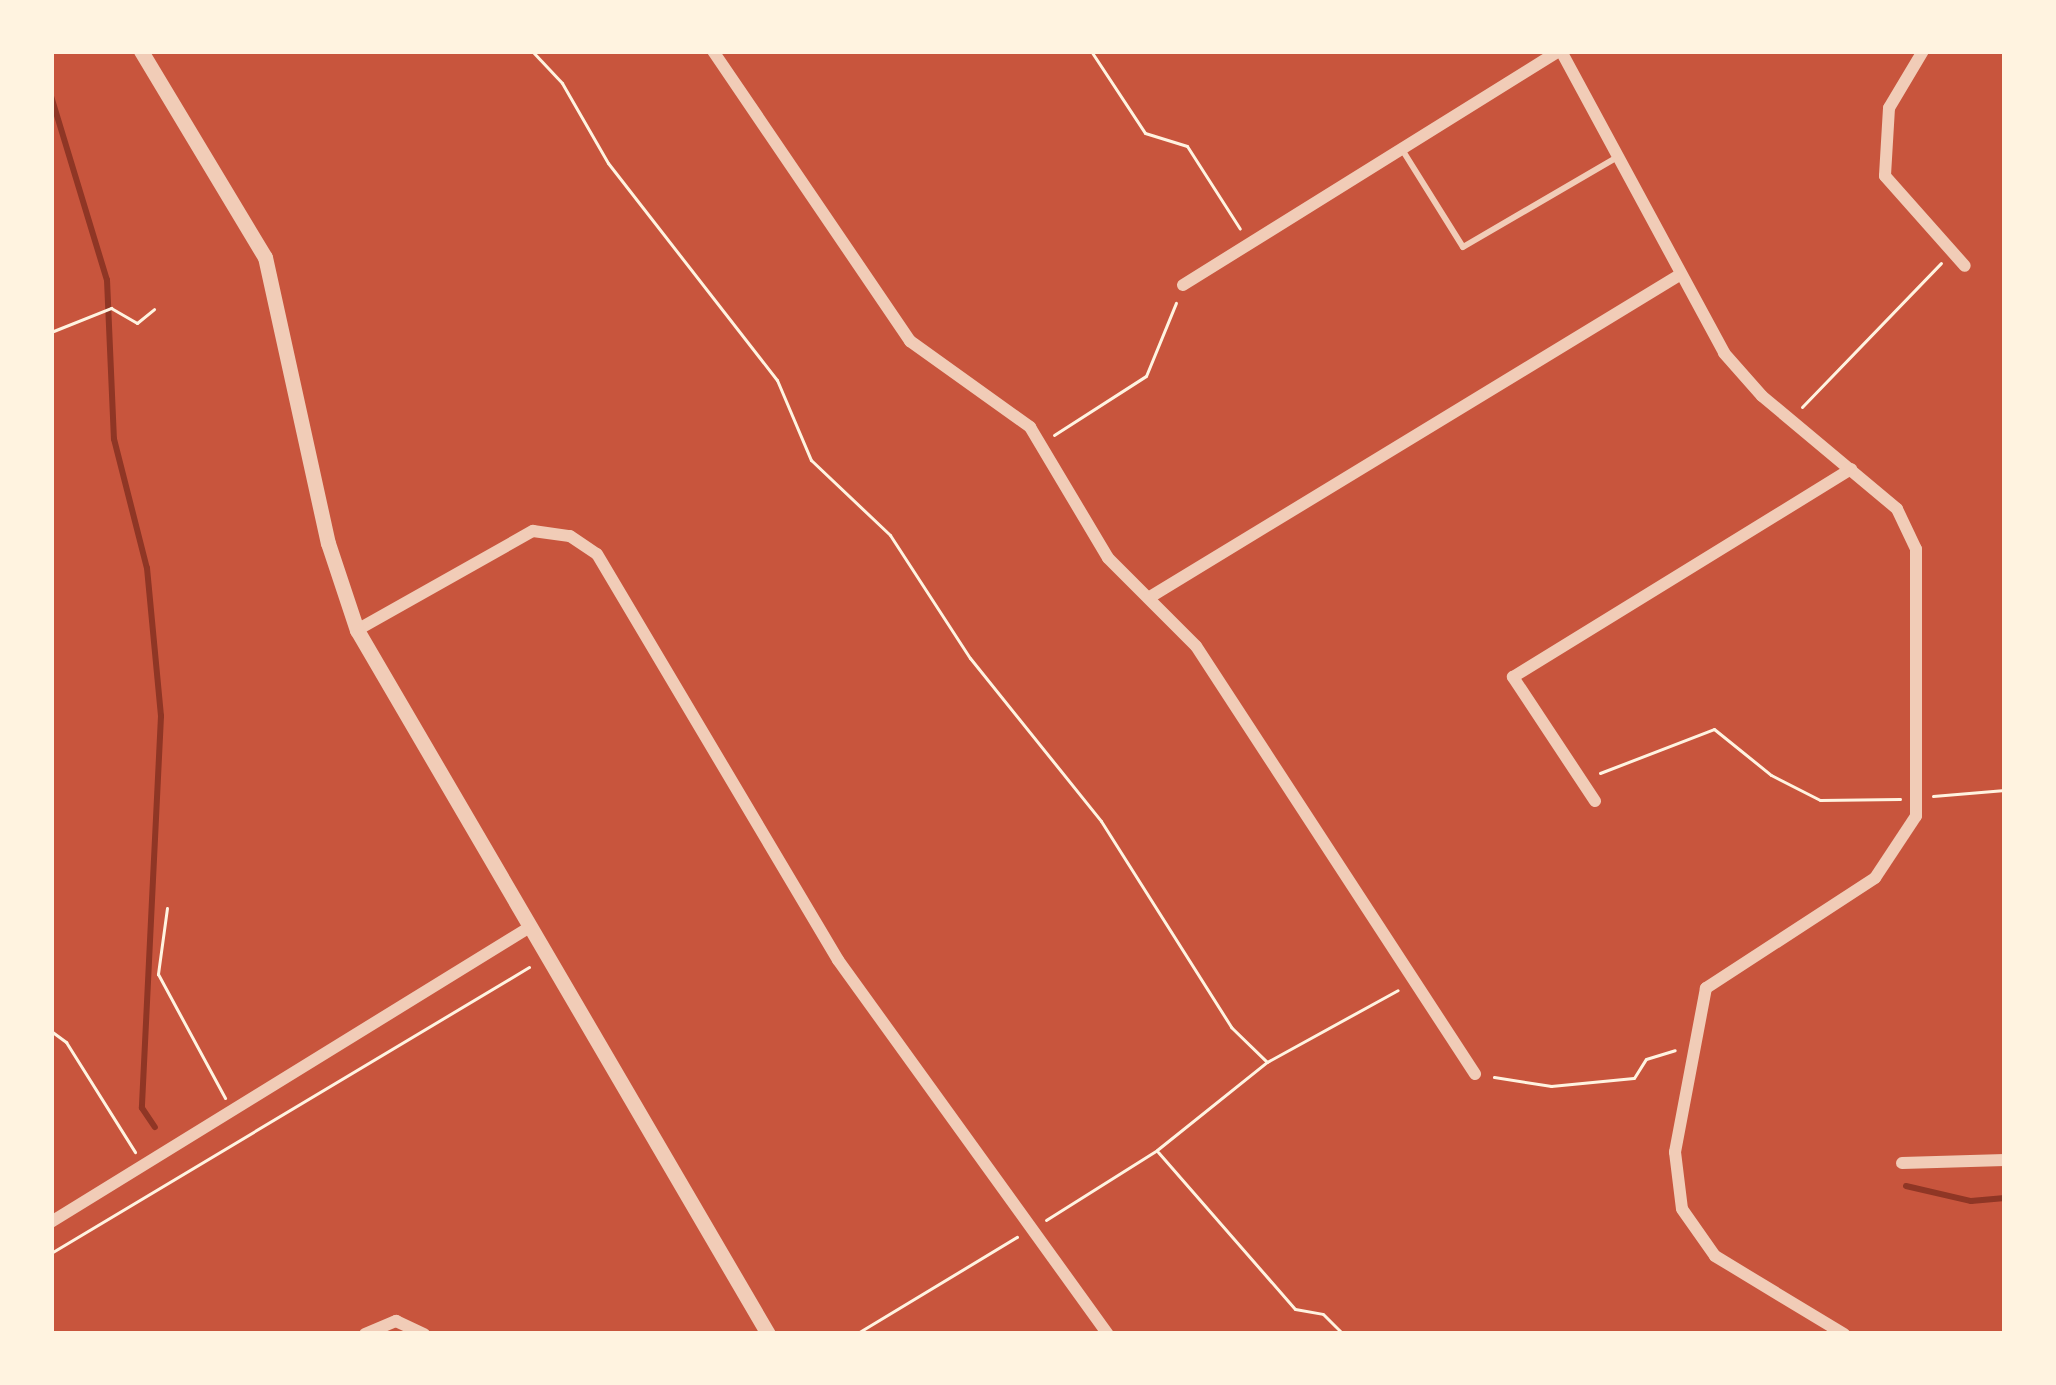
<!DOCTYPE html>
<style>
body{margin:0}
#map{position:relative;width:2056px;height:1385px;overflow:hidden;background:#c8553d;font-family:Overpass,sans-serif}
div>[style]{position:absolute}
.stream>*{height:6px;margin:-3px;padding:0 3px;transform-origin:3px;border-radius:3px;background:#8f3625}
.path>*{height:3px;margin:-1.5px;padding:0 1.5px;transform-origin:1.5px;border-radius:1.5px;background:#fff3e0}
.service>*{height:6px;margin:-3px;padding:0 3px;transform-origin:3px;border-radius:3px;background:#f1ccb7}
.minor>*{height:12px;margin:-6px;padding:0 6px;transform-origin:6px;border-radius:6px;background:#f1ccb7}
.tertiary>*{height:15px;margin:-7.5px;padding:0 7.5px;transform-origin:7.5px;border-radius:7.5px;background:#f1ccb7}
span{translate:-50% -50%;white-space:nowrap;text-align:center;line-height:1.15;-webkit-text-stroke:10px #fff3e0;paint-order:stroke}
.frame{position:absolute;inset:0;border:54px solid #fff3e0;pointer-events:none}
</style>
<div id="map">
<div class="stream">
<div style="left:51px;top:96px;width:192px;rotate:73.1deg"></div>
<div style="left:107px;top:280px;width:159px;rotate:87.5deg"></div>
<div style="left:114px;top:439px;width:133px;rotate:75.7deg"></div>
<div style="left:147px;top:568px;width:149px;rotate:84.6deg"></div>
<div style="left:161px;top:716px;width:392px;rotate:92.8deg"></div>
<div style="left:142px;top:1108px;width:23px;rotate:56deg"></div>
<div style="left:1906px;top:1186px;width:67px;rotate:13deg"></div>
<div style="left:1971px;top:1201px;width:34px;rotate:-5deg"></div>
</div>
<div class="path">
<div style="left:532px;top:51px;width:44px;rotate:46.8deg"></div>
<div style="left:562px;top:83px;width:92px;rotate:60.1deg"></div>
<div style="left:608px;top:163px;width:275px;rotate:52.1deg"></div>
<div style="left:777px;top:380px;width:87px;rotate:67deg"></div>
<div style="left:811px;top:460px;width:109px;rotate:43.5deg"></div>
<div style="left:890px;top:535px;width:147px;rotate:57deg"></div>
<div style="left:970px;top:658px;width:209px;rotate:51.2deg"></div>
<div style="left:1101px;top:821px;width:244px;rotate:57.7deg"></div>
<div style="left:1231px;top:1027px;width:50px;rotate:44.2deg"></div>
<div style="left:1091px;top:51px;width:98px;rotate:56.6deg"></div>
<div style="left:1145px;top:133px;width:44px;rotate:17.2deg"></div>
<div style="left:1187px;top:146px;width:98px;rotate:57.4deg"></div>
<div style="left:51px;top:332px;width:65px;rotate:-21.8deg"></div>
<div style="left:111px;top:308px;width:30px;rotate:30deg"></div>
<div style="left:137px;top:323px;width:22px;rotate:-39deg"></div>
<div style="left:1802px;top:407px;width:200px;rotate:-46deg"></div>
<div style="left:1054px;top:435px;width:109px;rotate:-32.7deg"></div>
<div style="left:1146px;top:376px;width:79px;rotate:-67.7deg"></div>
<div style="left:1600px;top:773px;width:122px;rotate:-21.1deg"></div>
<div style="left:1714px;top:729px;width:73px;rotate:38.9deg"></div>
<div style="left:1771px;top:775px;width:55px;rotate:27deg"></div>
<div style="left:1820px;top:800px;width:80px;rotate:-0.7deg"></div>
<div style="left:1933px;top:796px;width:72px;rotate:-4.8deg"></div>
<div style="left:167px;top:908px;width:67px;rotate:97.8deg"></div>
<div style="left:158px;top:974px;width:141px;rotate:61.6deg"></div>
<div style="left:51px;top:1031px;width:19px;rotate:36deg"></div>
<div style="left:66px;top:1042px;width:130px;rotate:57.9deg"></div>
<div style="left:1494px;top:1077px;width:58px;rotate:9deg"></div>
<div style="left:1551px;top:1086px;width:83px;rotate:-5.5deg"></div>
<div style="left:1634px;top:1078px;width:22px;rotate:-58deg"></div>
<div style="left:1646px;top:1059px;width:30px;rotate:-17deg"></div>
<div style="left:1158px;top:1152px;width:208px;rotate:48.9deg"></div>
<div style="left:1295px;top:1309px;width:28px;rotate:10deg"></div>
<div style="left:1323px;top:1314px;width:28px;rotate:45deg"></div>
<div style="left:1046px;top:1220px;width:131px;rotate:-32.2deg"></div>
<div style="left:1157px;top:1150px;width:141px;rotate:-38.7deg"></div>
<div style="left:1267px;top:1062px;width:149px;rotate:-28.8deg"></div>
<div style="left:51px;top:1253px;width:557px;rotate:-30.89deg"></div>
<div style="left:856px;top:1334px;width:188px;rotate:-31.1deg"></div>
</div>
<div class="service">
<div style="left:1403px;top:151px;width:113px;rotate:58deg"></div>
<div style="left:1463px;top:247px;width:177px;rotate:-30.2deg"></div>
</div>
<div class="minor">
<div style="left:713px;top:51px;width:351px;rotate:55.8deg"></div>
<div style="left:910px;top:341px;width:148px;rotate:35.6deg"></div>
<div style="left:1030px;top:427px;width:152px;rotate:59.2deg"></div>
<div style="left:1108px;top:558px;width:124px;rotate:45deg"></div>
<div style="left:1196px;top:646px;width:511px;rotate:56.9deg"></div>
<div style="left:1561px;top:51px;width:343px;rotate:61.6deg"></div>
<div style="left:1724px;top:353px;width:57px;rotate:48.5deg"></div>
<div style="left:1762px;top:396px;width:176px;rotate:39.9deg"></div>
<div style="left:1897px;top:509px;width:44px;rotate:64.6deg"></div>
<div style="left:1916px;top:549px;width:267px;rotate:90deg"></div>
<div style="left:1916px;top:816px;width:74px;rotate:123.5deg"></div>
<div style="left:1875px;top:878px;width:202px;rotate:146.9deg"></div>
<div style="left:1706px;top:988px;width:167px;rotate:100.7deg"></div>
<div style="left:1675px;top:1152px;width:57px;rotate:83deg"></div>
<div style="left:1682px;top:1209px;width:57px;rotate:54.9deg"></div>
<div style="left:1715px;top:1256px;width:151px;rotate:31.2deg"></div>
<div style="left:1923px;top:51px;width:66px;rotate:120.8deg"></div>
<div style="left:1889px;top:108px;width:68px;rotate:93.4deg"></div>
<div style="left:1885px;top:176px;width:120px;rotate:48.4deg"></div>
<div style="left:1183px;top:285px;width:443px;rotate:-31.9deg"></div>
<div style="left:1150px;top:597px;width:618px;rotate:-31.3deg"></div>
<div style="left:357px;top:630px;width:202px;rotate:-29.4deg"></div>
<div style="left:533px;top:531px;width:37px;rotate:8deg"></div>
<div style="left:570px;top:536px;width:32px;rotate:34deg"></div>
<div style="left:597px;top:554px;width:472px;rotate:59.3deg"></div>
<div style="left:838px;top:960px;width:461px;rotate:54.2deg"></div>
<div style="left:1595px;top:801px;width:149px;rotate:-123.5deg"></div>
<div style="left:1513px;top:677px;width:397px;rotate:-31.6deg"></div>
<div style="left:1902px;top:1163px;width:103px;rotate:-1.7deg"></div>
<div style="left:51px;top:1222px;width:563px;rotate:-31.63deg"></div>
<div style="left:365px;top:1334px;width:34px;rotate:-23deg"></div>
<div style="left:396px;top:1321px;width:31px;rotate:25deg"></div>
</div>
<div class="tertiary">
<div style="left:141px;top:51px;width:240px;rotate:59deg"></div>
<div style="left:265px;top:257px;width:293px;rotate:77.6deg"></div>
<div style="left:328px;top:543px;width:92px;rotate:71.6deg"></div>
<div style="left:357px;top:630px;width:815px;rotate:59.72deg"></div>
</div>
<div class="frame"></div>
</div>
